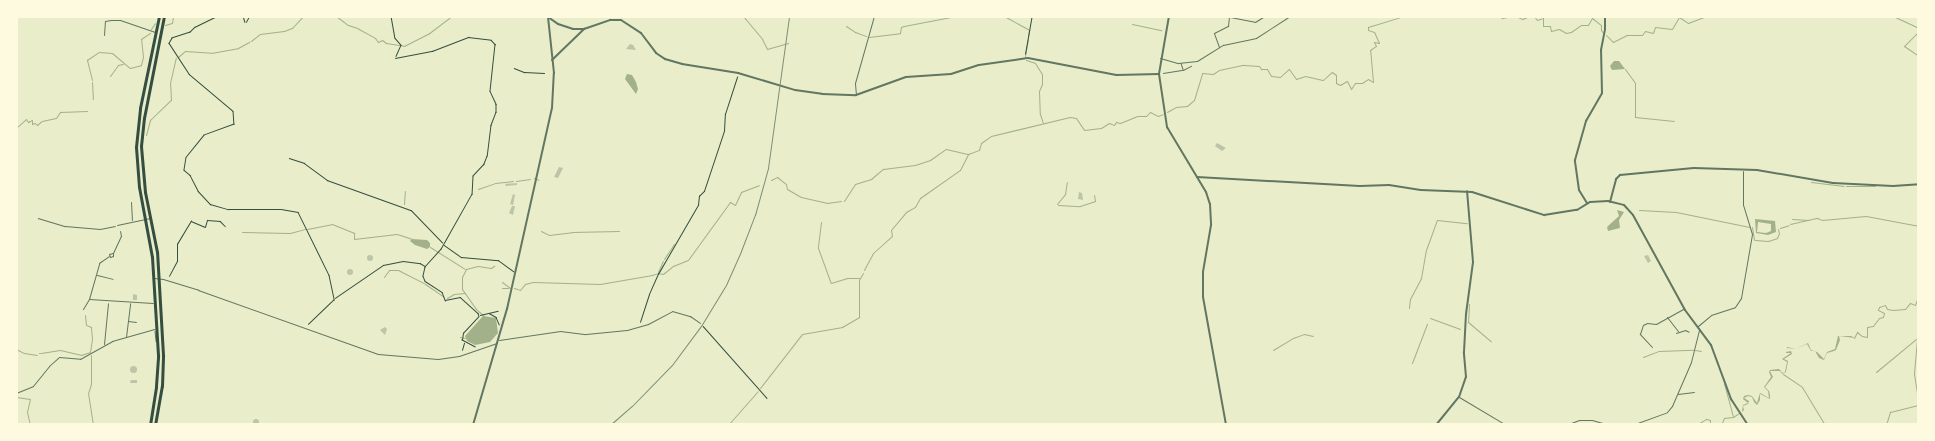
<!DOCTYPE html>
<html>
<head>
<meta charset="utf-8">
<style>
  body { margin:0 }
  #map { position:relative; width:1935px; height:441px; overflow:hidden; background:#e9edc9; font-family:Figtree,sans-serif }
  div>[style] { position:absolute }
  .water>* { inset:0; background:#a3b18a }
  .stream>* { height:1px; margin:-0.5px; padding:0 0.5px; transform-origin:0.5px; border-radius:0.5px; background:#a3b18a }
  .building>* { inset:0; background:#bcc5a7 }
  .round { border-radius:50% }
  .path>* { height:0.5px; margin:-0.25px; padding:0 0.25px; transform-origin:0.25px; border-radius:0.25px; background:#344e41 }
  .service>* { height:0.5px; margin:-0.25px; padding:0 0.25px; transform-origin:0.25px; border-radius:0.25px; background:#617663 }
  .minor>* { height:1px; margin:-0.5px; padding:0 0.5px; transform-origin:0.5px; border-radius:0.5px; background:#617663 }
  .tertiary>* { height:2px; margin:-1px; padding:0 1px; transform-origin:1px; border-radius:1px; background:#617663 }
  .trunk>* { height:3px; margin:-1.5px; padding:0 1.5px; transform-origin:1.5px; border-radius:1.5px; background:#344e41 }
  .rail>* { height:1px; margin:-0.5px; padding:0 0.5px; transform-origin:0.5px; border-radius:0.5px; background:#7c8e77 }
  span { translate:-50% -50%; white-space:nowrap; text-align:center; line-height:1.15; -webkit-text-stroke:4px #fefae0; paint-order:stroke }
  .frame { position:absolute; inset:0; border:18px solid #fefae0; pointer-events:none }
</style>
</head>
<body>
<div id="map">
  <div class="water">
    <i style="clip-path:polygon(1614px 61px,1619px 61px,1625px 69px,1612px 70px,1610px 66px)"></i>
    <i style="clip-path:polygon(627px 74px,632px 75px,636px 82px,638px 89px,636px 94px,625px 79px)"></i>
    <i style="clip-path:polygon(1617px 210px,1624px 212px,1619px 220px,1620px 228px,1608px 231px,1607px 227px,1619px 216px)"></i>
    <i style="clip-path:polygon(evenodd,1755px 219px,1775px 221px,1776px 232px,1768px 235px,1756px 233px,1755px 219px,1758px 222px,1771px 224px,1771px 231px,1766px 233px,1757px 232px,1758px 222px)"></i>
    <i style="clip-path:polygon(412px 239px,427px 240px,430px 243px,430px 247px,427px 249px,415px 245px,410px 241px)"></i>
    <i style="clip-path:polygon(483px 316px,496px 318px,498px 333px,490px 342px,475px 345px,467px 341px,465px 336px)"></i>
    <i style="clip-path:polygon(1838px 336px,1851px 336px,1855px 338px,1839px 336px,1840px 340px,1836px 350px,1834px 351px,1827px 353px,1824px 360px,1819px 358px,1815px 351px,1811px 351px,1807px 344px,1796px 349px,1787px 348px,1786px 352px,1791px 351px,1792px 354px,1784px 359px,1788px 361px,1786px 372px,1782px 374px,1780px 371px,1770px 371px,1773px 377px,1765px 387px,1769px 391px,1770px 395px,1770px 399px,1760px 394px,1760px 400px,1757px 405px,1754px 402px,1752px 397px,1748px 396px,1744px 398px,1749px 401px,1748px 404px,1743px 406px,1744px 410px,1742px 412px,1743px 405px,1748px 403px,1743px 399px,1744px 396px,1748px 395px,1752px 396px,1757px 403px,1760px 393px,1769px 398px,1768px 391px,1764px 387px,1771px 377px,1769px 372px,1770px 370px,1779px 369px,1781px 371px,1782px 373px,1785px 372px,1787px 362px,1782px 359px,1791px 353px,1786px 353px,1787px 347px,1796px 349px,1808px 343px,1811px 350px,1817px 352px,1824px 359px,1827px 352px,1835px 349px)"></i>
  </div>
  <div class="stream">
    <i style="left:336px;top:16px;width:15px;rotate:37deg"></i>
    <i style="left:348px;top:25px;width:9px;rotate:18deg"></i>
    <i style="left:357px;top:28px;width:21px;rotate:29deg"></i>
    <i style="left:375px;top:38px;width:5px;rotate:53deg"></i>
    <i style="left:378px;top:42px;width:4px;rotate:-27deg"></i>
    <i style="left:382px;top:40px;width:5px;rotate:37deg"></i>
    <i style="left:386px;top:43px;width:18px;rotate:9deg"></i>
    <i style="left:404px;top:46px;width:27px;rotate:-27deg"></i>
    <i style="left:428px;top:34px;width:30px;rotate:-37deg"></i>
    <i style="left:743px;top:16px;width:30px;rotate:50deg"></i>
    <i style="left:762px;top:39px;width:11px;rotate:63deg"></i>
    <i style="left:767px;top:49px;width:22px;rotate:-16deg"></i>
    <i style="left:1004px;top:16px;width:29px;rotate:29deg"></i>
    <i style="left:1029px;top:30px;width:7px;rotate:98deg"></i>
    <i style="left:1500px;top:16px;width:3px;rotate:45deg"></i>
    <i style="left:1502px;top:18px;width:11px;rotate:-10deg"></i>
    <i style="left:1516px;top:16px;width:7px;rotate:27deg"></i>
    <i style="left:1522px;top:19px;width:9px;rotate:-21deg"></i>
    <i style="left:1534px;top:16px;width:5px;rotate:53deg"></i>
    <i style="left:1537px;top:20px;width:6px;rotate:-18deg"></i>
    <i style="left:1543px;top:18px;width:8px;rotate:90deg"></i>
    <i style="left:1543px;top:26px;width:7px"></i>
    <i style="left:1550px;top:26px;width:5px;rotate:79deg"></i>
    <i style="left:1551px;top:31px;width:8px;rotate:-14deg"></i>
    <i style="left:1559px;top:29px;width:8px;rotate:30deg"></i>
    <i style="left:1566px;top:33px;width:5px;rotate:-11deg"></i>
    <i style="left:1571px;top:32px;width:12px;rotate:-35deg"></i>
    <i style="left:1581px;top:25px;width:7px"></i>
    <i style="left:1588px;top:25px;width:8px;rotate:-60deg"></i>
    <i style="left:1592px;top:18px;width:11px;rotate:38deg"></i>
    <i style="left:1601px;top:25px;width:5px;rotate:90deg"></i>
    <i style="left:1601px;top:30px;width:4px;rotate:56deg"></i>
    <i style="left:1893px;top:16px;width:29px;rotate:25deg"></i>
    <i style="left:1132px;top:24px;width:30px;rotate:12deg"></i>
    <i style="left:165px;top:25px;width:7px;rotate:-16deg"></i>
    <i style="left:172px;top:23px;width:6px;rotate:-81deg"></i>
    <i style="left:173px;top:17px;width:4px;rotate:-14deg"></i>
    <i style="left:846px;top:26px;width:11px;rotate:34deg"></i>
    <i style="left:855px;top:32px;width:12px;rotate:20deg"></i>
    <i style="left:151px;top:29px;width:7px;rotate:-56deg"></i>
    <i style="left:1919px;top:31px;width:21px;rotate:135deg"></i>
    <i style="left:1904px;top:46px;width:18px;rotate:34deg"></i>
    <i style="left:1606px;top:35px;width:10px;rotate:45deg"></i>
    <i style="left:1613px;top:42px;width:16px;rotate:-27deg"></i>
    <i style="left:1627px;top:35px;width:15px"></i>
    <i style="left:1642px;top:35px;width:5px;rotate:-53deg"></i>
    <i style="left:1645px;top:31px;width:8px;rotate:14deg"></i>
    <i style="left:1653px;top:33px;width:6px;rotate:-72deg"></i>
    <i style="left:1655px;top:27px;width:17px;rotate:7deg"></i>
    <i style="left:1672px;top:29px;width:14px;rotate:-60deg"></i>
    <i style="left:1679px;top:17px;width:11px;rotate:34deg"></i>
    <i style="left:1688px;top:23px;width:19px;rotate:-21deg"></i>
    <i style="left:869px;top:37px;width:31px;rotate:-7deg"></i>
    <i style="left:900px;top:33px;width:6px;rotate:-81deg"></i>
    <i style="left:901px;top:27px;width:3px;rotate:-18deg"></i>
    <i style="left:904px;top:26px;width:53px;rotate:-10.9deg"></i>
    <i style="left:251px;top:41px;width:11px;rotate:-38deg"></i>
    <i style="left:260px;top:34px;width:24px;rotate:-7deg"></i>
    <i style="left:284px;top:31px;width:9px;rotate:-21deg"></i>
    <i style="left:292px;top:28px;width:16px;rotate:-47deg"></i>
    <i style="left:1025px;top:56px;width:17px;rotate:-80deg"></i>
    <i style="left:178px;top:57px;width:9px;rotate:-41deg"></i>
    <i style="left:185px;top:51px;width:26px;rotate:4deg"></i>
    <i style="left:211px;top:53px;width:27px;rotate:-10deg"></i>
    <i style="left:238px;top:48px;width:13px;rotate:-29deg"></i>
    <i style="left:1026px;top:60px;width:9px;rotate:18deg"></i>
    <i style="left:1035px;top:63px;width:13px;rotate:58deg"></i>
    <i style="left:1042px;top:74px;width:10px;rotate:90deg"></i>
    <i style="left:1042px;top:84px;width:8px;rotate:113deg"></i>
    <i style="left:1039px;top:91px;width:23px;rotate:88deg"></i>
    <i style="left:1040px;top:114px;width:9px;rotate:72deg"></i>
    <i style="left:1625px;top:69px;width:17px;rotate:54deg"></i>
    <i style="left:1635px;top:83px;width:34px;rotate:90deg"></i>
    <i style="left:1635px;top:117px;width:39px;rotate:6deg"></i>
    <i style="left:110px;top:76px;width:14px;rotate:-54deg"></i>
    <i style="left:118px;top:65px;width:5px;rotate:-11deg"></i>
    <i style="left:92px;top:80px;width:21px;rotate:-104deg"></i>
    <i style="left:87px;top:60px;width:14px;rotate:-34deg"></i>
    <i style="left:99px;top:52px;width:13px;rotate:4deg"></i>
    <i style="left:112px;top:53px;width:23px;rotate:40deg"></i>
    <i style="left:130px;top:68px;width:11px;rotate:-15deg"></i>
    <i style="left:141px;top:65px;width:8px;rotate:-76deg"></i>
    <i style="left:143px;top:57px;width:18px;rotate:-96deg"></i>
    <i style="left:141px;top:39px;width:11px;rotate:-34deg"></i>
    <i style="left:92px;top:82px;width:17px;rotate:87deg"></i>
    <i style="left:1167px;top:112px;width:10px;rotate:-29deg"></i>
    <i style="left:1176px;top:107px;width:11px;rotate:-5deg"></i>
    <i style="left:1187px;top:106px;width:9px;rotate:-41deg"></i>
    <i style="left:1194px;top:100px;width:28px;rotate:-73deg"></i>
    <i style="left:1202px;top:73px;width:11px;rotate:5deg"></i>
    <i style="left:1213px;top:74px;width:7px;rotate:-34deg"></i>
    <i style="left:1219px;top:70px;width:25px;rotate:-12deg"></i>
    <i style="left:1243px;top:65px;width:16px;rotate:4deg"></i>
    <i style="left:1259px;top:66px;width:4px;rotate:56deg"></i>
    <i style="left:1261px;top:69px;width:6px"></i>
    <i style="left:1267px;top:69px;width:8px;rotate:60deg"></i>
    <i style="left:1271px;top:76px;width:9px;rotate:6deg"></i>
    <i style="left:1280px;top:77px;width:12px;rotate:-42deg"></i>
    <i style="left:1289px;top:69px;width:12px;rotate:55deg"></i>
    <i style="left:1296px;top:79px;width:9px;rotate:-18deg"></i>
    <i style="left:1305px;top:76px;width:18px;rotate:13deg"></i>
    <i style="left:1323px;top:80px;width:12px;rotate:-42deg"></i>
    <i style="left:1332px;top:72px;width:5px;rotate:37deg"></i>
    <i style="left:1336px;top:75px;width:8px;rotate:90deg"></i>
    <i style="left:1336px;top:83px;width:4px;rotate:27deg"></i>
    <i style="left:1340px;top:85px;width:8px;rotate:-30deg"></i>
    <i style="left:1347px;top:81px;width:9px;rotate:63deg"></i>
    <i style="left:1351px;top:89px;width:7px;rotate:-56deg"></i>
    <i style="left:1355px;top:83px;width:7px"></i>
    <i style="left:1362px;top:83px;width:7px;rotate:-34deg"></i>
    <i style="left:1368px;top:79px;width:6px;rotate:31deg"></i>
    <i style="left:1373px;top:82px;width:32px;rotate:-95deg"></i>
    <i style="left:1370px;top:50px;width:7px;rotate:-34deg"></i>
    <i style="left:1376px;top:46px;width:4px;rotate:-117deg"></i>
    <i style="left:1374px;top:42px;width:5px;rotate:11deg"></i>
    <i style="left:1379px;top:43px;width:12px;rotate:-114deg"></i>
    <i style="left:1374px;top:32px;width:6px;rotate:-162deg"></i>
    <i style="left:1368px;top:30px;width:3px;rotate:-90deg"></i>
    <i style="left:1368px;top:27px;width:38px;rotate:-17deg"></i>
    <i style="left:16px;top:128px;width:13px;rotate:-42deg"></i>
    <i style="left:26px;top:119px;width:4px;rotate:56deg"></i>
    <i style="left:28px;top:122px;width:4px;rotate:-27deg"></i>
    <i style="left:32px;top:120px;width:4px;rotate:90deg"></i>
    <i style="left:32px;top:124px;width:3px;rotate:-18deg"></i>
    <i style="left:35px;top:123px;width:3px;rotate:45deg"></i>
    <i style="left:37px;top:125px;width:6px;rotate:-39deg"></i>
    <i style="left:42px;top:121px;width:14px;rotate:-12deg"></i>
    <i style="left:56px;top:118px;width:7px;rotate:-56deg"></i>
    <i style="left:60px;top:112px;width:27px;rotate:-2deg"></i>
    <i style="left:146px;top:135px;width:16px;rotate:-75deg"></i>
    <i style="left:150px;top:120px;width:29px;rotate:-44deg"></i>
    <i style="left:171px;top:100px;width:17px;rotate:-93deg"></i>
    <i style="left:170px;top:83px;width:26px;rotate:-77deg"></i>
    <i style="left:534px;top:178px;width:5px;rotate:22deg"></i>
    <i style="left:771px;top:180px;width:7px;rotate:-27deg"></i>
    <i style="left:777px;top:177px;width:11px;rotate:38deg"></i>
    <i style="left:786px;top:184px;width:5px;rotate:79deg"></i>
    <i style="left:787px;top:189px;width:16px;rotate:30deg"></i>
    <i style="left:801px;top:197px;width:27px;rotate:13deg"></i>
    <i style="left:827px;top:203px;width:14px;rotate:-8deg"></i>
    <i style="left:516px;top:181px;width:14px;rotate:-8deg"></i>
    <i style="left:1811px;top:182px;width:33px;rotate:7deg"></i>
    <i style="left:1846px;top:186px;width:29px"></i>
    <i style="left:478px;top:189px;width:18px;rotate:-19deg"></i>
    <i style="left:495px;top:183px;width:18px;rotate:-6deg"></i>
    <i style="left:844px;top:201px;width:20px;rotate:-57deg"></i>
    <i style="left:855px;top:184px;width:17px;rotate:-17deg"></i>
    <i style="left:871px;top:179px;width:16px;rotate:-40deg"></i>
    <i style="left:883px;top:169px;width:32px;rotate:-7deg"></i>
    <i style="left:915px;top:165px;width:16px;rotate:-18deg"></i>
    <i style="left:930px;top:160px;width:19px;rotate:-35deg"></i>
    <i style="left:946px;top:149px;width:23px;rotate:13deg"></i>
    <i style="left:968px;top:154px;width:12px;rotate:-20deg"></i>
    <i style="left:979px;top:150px;width:7px;rotate:-74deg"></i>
    <i style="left:981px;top:143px;width:12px;rotate:-35deg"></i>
    <i style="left:991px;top:136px;width:81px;rotate:-13.5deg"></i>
    <i style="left:1070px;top:117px;width:6px;rotate:9deg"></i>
    <i style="left:1076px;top:118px;width:14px;rotate:56deg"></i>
    <i style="left:1084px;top:130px;width:17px;rotate:-7deg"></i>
    <i style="left:1101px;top:128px;width:9px;rotate:-32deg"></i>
    <i style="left:1109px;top:123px;width:5px;rotate:22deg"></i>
    <i style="left:1114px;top:125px;width:4px;rotate:-56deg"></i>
    <i style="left:1116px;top:122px;width:4px;rotate:14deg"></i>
    <i style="left:1120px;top:123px;width:18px;rotate:-22deg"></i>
    <i style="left:1137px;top:116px;width:9px"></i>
    <i style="left:1146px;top:116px;width:6px;rotate:-45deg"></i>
    <i style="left:1150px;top:112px;width:9px;rotate:27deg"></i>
    <i style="left:1158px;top:116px;width:5px;rotate:-22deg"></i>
    <i style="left:404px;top:204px;width:13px;rotate:-86deg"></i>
    <i style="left:1057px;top:204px;width:13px;rotate:-51deg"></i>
    <i style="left:1065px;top:194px;width:12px;rotate:-81deg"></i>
    <i style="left:1058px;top:205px;width:22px;rotate:3deg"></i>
    <i style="left:1080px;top:206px;width:16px;rotate:-18deg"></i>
    <i style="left:1095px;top:201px;width:6px;rotate:-99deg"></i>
    <i style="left:1639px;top:210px;width:37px;rotate:3deg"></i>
    <i style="left:1676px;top:212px;width:75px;rotate:11.6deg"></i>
    <i style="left:1792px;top:219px;width:17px;rotate:3deg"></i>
    <i style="left:821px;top:222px;width:26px;rotate:97deg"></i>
    <i style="left:818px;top:248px;width:37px;rotate:70deg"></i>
    <i style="left:831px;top:283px;width:17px;rotate:-17deg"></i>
    <i style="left:847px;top:278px;width:12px"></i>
    <i style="left:1790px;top:224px;width:28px;rotate:-13deg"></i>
    <i style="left:1817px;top:218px;width:5px;rotate:22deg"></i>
    <i style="left:1822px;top:220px;width:44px;rotate:-5.2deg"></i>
    <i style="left:1866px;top:216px;width:54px;rotate:10.7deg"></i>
    <i style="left:1752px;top:227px;width:13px;rotate:81deg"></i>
    <i style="left:1780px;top:228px;width:9px;rotate:-18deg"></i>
    <i style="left:307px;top:229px;width:25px;rotate:-11deg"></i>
    <i style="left:332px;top:224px;width:24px;rotate:22deg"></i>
    <i style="left:354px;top:233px;width:6px;rotate:90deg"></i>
    <i style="left:354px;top:239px;width:43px;rotate:-6.6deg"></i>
    <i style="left:397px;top:234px;width:16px;rotate:18deg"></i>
    <i style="left:541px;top:231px;width:9px;rotate:27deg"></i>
    <i style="left:549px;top:235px;width:23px;rotate:-7deg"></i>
    <i style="left:572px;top:232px;width:47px;rotate:-1.2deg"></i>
    <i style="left:242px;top:232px;width:48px;rotate:1.2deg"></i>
    <i style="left:290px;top:233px;width:16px;rotate:-15deg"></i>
    <i style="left:1755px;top:240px;width:13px;rotate:4deg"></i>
    <i style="left:1768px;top:241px;width:9px;rotate:-18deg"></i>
    <i style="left:1777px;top:238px;width:5px;rotate:-68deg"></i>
    <i style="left:1779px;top:233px;width:4px;rotate:-104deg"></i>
    <i style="left:430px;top:247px;width:41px;rotate:32.2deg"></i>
    <i style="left:664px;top:259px;width:18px;rotate:-56deg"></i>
    <i style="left:864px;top:270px;width:19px;rotate:-62deg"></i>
    <i style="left:873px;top:253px;width:25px;rotate:-42deg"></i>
    <i style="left:892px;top:236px;width:6px;rotate:-99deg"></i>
    <i style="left:891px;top:230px;width:23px;rotate:-50deg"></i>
    <i style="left:906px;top:212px;width:10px;rotate:-29deg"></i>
    <i style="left:915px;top:207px;width:10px;rotate:-61deg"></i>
    <i style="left:920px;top:198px;width:49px;rotate:-35deg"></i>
    <i style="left:960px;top:170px;width:18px;rotate:-63deg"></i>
    <i style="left:658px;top:272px;width:12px;rotate:-66deg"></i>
    <i style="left:384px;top:277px;width:9px;rotate:-54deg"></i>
    <i style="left:389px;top:270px;width:9px"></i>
    <i style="left:398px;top:270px;width:30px;rotate:27deg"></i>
    <i style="left:425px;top:284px;width:22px;rotate:34deg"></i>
    <i style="left:502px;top:282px;width:10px;rotate:37deg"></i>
    <i style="left:502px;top:288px;width:6px"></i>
    <i style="left:514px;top:288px;width:6px;rotate:18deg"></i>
    <i style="left:520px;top:290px;width:8px;rotate:-50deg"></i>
    <i style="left:525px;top:284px;width:8px;rotate:-14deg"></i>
    <i style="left:533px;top:282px;width:67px;rotate:1.7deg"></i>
    <i style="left:600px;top:284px;width:53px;rotate:-9.8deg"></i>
    <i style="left:652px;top:275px;width:6px;rotate:-18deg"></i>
    <i style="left:658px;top:273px;width:5px;rotate:11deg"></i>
    <i style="left:663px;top:274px;width:13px;rotate:-39deg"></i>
    <i style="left:673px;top:266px;width:16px;rotate:-22deg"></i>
    <i style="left:688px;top:260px;width:72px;rotate:-54.1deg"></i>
    <i style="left:730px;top:202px;width:6px;rotate:31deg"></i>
    <i style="left:735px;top:205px;width:14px;rotate:-65deg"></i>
    <i style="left:741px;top:192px;width:19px;rotate:-21deg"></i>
    <i style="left:447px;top:298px;width:8px;rotate:-30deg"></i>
    <i style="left:454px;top:294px;width:11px;rotate:-5deg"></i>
    <i style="left:1469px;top:304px;width:18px;rotate:93deg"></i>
    <i style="left:1468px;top:322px;width:30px;rotate:40deg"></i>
    <i style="left:1409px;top:308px;width:9px;rotate:-84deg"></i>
    <i style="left:1410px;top:299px;width:24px;rotate:-62deg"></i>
    <i style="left:1421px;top:278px;width:28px;rotate:-80deg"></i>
    <i style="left:1426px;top:250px;width:32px;rotate:-70deg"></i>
    <i style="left:1437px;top:220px;width:30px;rotate:6deg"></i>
    <i style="left:484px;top:316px;width:11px;rotate:-139deg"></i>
    <i style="left:476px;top:309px;width:24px;rotate:-125deg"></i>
    <i style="left:462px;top:289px;width:12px;rotate:-90deg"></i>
    <i style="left:462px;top:277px;width:9px;rotate:-63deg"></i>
    <i style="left:466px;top:269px;width:12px;rotate:-14deg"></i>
    <i style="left:478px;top:266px;width:13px;rotate:9deg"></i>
    <i style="left:491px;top:268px;width:4px;rotate:-34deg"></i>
    <i style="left:1430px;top:318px;width:32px;rotate:20deg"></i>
    <i style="left:460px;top:337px;width:5px;rotate:11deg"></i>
    <i style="left:1854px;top:338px;width:7px;rotate:-63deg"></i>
    <i style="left:1857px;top:332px;width:6px;rotate:39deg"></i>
    <i style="left:1862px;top:336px;width:5px;rotate:11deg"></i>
    <i style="left:1867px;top:337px;width:10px;rotate:-90deg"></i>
    <i style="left:1867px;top:327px;width:6px;rotate:-9deg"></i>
    <i style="left:1873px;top:326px;width:10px;rotate:-53deg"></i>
    <i style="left:1879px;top:318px;width:4px;rotate:-14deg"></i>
    <i style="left:1883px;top:317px;width:4px;rotate:-76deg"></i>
    <i style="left:1884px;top:313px;width:7px;rotate:-153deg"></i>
    <i style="left:1878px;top:310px;width:3px;rotate:-72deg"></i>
    <i style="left:1879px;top:307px;width:6px;rotate:-18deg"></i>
    <i style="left:1885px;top:305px;width:4px;rotate:63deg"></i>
    <i style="left:1887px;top:309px;width:6px;rotate:9deg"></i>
    <i style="left:1893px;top:310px;width:12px;rotate:-5deg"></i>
    <i style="left:1905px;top:309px;width:8px;rotate:-50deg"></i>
    <i style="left:1910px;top:303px;width:5px;rotate:22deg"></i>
    <i style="left:1915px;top:305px;width:12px;rotate:-70deg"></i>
    <i style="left:1917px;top:339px;width:35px;rotate:95deg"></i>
    <i style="left:1914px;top:374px;width:30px;rotate:81deg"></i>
    <i style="left:16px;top:349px;width:9px;rotate:27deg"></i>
    <i style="left:24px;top:353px;width:13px;rotate:9deg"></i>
    <i style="left:1273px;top:350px;width:23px;rotate:-31deg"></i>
    <i style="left:1293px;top:338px;width:12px;rotate:-20deg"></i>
    <i style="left:1304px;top:334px;width:9px;rotate:13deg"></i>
    <i style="left:1695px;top:350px;width:6px;rotate:9deg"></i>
    <i style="left:39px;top:353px;width:1px"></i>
    <i style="left:41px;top:353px;width:19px;rotate:-9deg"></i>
    <i style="left:60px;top:350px;width:22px;rotate:13deg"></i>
    <i style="left:81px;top:355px;width:9px;rotate:-18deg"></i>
    <i style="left:90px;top:352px;width:13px;rotate:-81deg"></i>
    <i style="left:92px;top:339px;width:12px;rotate:-95deg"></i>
    <i style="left:91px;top:327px;width:5px;rotate:-158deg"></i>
    <i style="left:86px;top:325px;width:10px;rotate:-96deg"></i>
    <i style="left:91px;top:355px;width:29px;rotate:90deg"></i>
    <i style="left:91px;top:384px;width:9px;rotate:108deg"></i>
    <i style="left:88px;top:393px;width:32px;rotate:81deg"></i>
    <i style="left:1643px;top:357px;width:17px;rotate:-21deg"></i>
    <i style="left:1659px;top:351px;width:34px;rotate:-2deg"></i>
    <i style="left:1412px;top:363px;width:42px;rotate:-69deg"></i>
    <i style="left:1876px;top:372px;width:52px;rotate:-39.5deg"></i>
    <i style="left:1783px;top:374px;width:23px;rotate:34deg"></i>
    <i style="left:1802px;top:387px;width:44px;rotate:58.8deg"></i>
    <i style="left:1724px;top:383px;width:34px;rotate:75deg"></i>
    <i style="left:760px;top:388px;width:68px;rotate:-52.1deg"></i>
    <i style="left:802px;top:334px;width:41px;rotate:-9.9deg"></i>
    <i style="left:842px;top:327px;width:20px;rotate:-30deg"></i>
    <i style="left:859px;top:317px;width:37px;rotate:-90deg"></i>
    <i style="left:859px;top:280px;width:8px;rotate:-60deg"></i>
    <i style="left:16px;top:397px;width:14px;rotate:8deg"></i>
    <i style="left:30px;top:399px;width:13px;rotate:103deg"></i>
    <i style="left:27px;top:412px;width:13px;rotate:77deg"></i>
    <i style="left:728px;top:425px;width:45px;rotate:-48.6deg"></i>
    <i style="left:1696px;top:425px;width:12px;rotate:-31deg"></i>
    <i style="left:1706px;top:419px;width:4px;rotate:14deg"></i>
    <i style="left:1710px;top:420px;width:5px;rotate:90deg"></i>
    <i style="left:1721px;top:425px;width:8px;rotate:-67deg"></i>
    <i style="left:1724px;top:418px;width:9px;rotate:-6deg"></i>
    <i style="left:1733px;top:417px;width:7px;rotate:-34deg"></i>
    <i style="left:1886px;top:425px;width:14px;rotate:-73deg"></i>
    <i style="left:1890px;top:412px;width:30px;rotate:-14deg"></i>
  </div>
  <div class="building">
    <i style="clip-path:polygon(630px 44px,633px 45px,636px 50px,626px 49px)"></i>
    <i style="clip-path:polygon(1217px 143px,1226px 148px,1222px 151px,1215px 146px)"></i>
    <i style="clip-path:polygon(559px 167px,563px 168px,558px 178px,554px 177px)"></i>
    <i style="clip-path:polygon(517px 183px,517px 185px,506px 186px,505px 184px)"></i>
    <i style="clip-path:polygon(1079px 192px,1082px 193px,1083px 200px,1078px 199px)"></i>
    <i style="clip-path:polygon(513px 194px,515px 195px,513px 205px,510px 204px)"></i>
    <i style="clip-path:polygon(512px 206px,515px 206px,513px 215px,509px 213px)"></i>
    <i style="clip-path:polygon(1648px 255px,1651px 261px,1648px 263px,1644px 256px)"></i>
    <i class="round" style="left:367px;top:255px;width:6px;height:6px"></i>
    <i class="round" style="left:347px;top:269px;width:6px;height:6px"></i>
    <i style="clip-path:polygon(133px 294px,137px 295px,137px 300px,133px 300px)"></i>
    <i style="clip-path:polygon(385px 327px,387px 329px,385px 335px,380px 330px)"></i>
    <i class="round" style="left:129.5px;top:365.5px;width:7px;height:7px"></i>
    <i style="clip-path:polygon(131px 380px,137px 380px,137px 383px,130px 383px)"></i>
    <i class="round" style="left:253px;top:419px;width:6px;height:6px"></i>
  </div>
  <div class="path">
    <i style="left:218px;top:16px;width:25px;rotate:154deg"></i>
    <i style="left:195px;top:27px;width:7px;rotate:135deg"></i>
    <i style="left:190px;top:32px;width:19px;rotate:162deg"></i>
    <i style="left:172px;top:38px;width:6px;rotate:121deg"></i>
    <i style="left:169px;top:43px;width:37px;rotate:57deg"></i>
    <i style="left:189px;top:74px;width:57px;rotate:40.1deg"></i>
    <i style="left:233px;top:111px;width:13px;rotate:86deg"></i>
    <i style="left:234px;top:124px;width:32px;rotate:160deg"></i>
    <i style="left:204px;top:135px;width:28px;rotate:129deg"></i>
    <i style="left:186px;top:157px;width:13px;rotate:99deg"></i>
    <i style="left:184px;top:170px;width:8px;rotate:40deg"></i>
    <i style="left:190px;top:175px;width:18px;rotate:63deg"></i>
    <i style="left:198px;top:191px;width:18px;rotate:47deg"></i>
    <i style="left:210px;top:204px;width:19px;rotate:16deg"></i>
    <i style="left:228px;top:209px;width:53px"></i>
    <i style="left:281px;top:209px;width:17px;rotate:10deg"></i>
    <i style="left:298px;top:212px;width:70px;rotate:63.8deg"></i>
    <i style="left:329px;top:275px;width:25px;rotate:78deg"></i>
    <i style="left:243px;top:16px;width:6px;rotate:72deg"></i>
    <i style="left:391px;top:16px;width:22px;rotate:80deg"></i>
    <i style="left:395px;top:38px;width:9px;rotate:49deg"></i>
    <i style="left:401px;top:45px;width:12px;rotate:114deg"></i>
    <i style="left:246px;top:22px;width:7px;rotate:-63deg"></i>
    <i style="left:1025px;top:54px;width:39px;rotate:-80deg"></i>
    <i style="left:395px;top:58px;width:38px;rotate:-11deg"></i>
    <i style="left:432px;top:51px;width:39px;rotate:-21deg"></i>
    <i style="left:468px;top:37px;width:23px;rotate:7deg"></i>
    <i style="left:491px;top:40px;width:6px;rotate:45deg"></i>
    <i style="left:495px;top:44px;width:47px;rotate:96.1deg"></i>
    <i style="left:490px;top:91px;width:14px;rotate:65deg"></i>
    <i style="left:496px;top:104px;width:8px;rotate:90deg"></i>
    <i style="left:496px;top:112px;width:14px;rotate:111deg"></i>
    <i style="left:491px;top:125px;width:31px;rotate:97deg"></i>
    <i style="left:487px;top:156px;width:9px;rotate:111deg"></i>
    <i style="left:484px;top:164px;width:16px;rotate:133deg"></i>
    <i style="left:473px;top:176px;width:18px;rotate:93deg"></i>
    <i style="left:472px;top:194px;width:63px;rotate:119.4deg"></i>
    <i style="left:441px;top:249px;width:24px;rotate:132deg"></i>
    <i style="left:425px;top:267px;width:9px;rotate:103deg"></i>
    <i style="left:423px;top:276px;width:5px;rotate:68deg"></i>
    <i style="left:425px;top:281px;width:20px;rotate:33deg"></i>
    <i style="left:442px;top:292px;width:9px;rotate:69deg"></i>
    <i style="left:445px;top:300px;width:15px;rotate:-11deg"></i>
    <i style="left:460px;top:297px;width:24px;rotate:42deg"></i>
    <i style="left:478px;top:313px;width:3px;rotate:72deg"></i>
    <i style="left:514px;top:68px;width:11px;rotate:22deg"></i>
    <i style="left:524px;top:72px;width:20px;rotate:3deg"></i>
    <i style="left:289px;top:158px;width:16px;rotate:18deg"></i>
    <i style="left:304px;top:163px;width:29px;rotate:36deg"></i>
    <i style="left:327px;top:180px;width:89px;rotate:19.7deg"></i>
    <i style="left:411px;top:210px;width:45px;rotate:45.9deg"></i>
    <i style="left:444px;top:245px;width:21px;rotate:35deg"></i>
    <i style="left:461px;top:257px;width:37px;rotate:5deg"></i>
    <i style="left:498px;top:260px;width:19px;rotate:36deg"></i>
    <i style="left:169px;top:276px;width:17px;rotate:-62deg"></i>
    <i style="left:177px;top:261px;width:17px;rotate:-90deg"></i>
    <i style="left:177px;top:244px;width:27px;rotate:-59deg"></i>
    <i style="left:191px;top:221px;width:15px;rotate:23deg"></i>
    <i style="left:205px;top:227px;width:7px;rotate:-74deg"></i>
    <i style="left:207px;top:220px;width:13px;rotate:4deg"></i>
    <i style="left:220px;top:221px;width:7px;rotate:45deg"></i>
    <i style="left:335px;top:298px;width:58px;rotate:-34.5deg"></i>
    <i style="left:383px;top:265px;width:20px;rotate:-11deg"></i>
    <i style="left:403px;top:261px;width:17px;rotate:7deg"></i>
    <i style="left:420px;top:263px;width:6px;rotate:31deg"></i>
    <i style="left:489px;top:313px;width:8px;rotate:30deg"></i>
    <i style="left:496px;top:317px;width:8px;rotate:67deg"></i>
    <i style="left:480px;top:315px;width:18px;rotate:-13deg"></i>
    <i style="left:640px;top:322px;width:29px;rotate:-72deg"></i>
    <i style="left:649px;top:294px;width:22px;rotate:-66deg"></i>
    <i style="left:658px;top:274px;width:80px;rotate:-59.9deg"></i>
    <i style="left:698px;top:205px;width:9px;rotate:-84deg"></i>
    <i style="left:699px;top:196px;width:7px;rotate:-45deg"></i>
    <i style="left:704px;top:191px;width:63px;rotate:-71.6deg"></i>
    <i style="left:724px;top:131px;width:17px;rotate:-87deg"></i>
    <i style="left:725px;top:114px;width:39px;rotate:-72deg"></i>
    <i style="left:308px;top:324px;width:35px;rotate:-44deg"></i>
    <i style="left:703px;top:326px;width:96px;rotate:48.4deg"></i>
    <i style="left:475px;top:347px;width:15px;rotate:-152deg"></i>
    <i style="left:462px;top:340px;width:7px;rotate:-82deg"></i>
    <i style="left:463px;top:333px;width:22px;rotate:-47deg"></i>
    <i style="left:462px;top:350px;width:7px;rotate:-74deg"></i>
  </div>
  <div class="service">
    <i style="left:1181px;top:63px;width:6px;rotate:72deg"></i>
    <i style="left:1163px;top:73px;width:20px;rotate:-9deg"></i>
    <i style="left:1183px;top:70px;width:9px;rotate:-27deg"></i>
    <i style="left:38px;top:218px;width:28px;rotate:17deg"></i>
    <i style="left:65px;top:226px;width:35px;rotate:5deg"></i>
    <i style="left:100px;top:229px;width:15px;rotate:-11deg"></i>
    <i style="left:155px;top:331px;width:10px;rotate:84deg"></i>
  </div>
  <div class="minor">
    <i style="left:1230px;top:17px;width:25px;rotate:11deg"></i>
    <i style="left:1255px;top:22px;width:9px;rotate:-32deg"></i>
    <i style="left:104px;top:35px;width:14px;rotate:-86deg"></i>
    <i style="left:105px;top:21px;width:6px;rotate:-9deg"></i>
    <i style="left:111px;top:20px;width:9px"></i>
    <i style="left:120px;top:20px;width:37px;rotate:19deg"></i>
    <i style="left:1219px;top:47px;width:15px;rotate:-110deg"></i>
    <i style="left:1214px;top:33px;width:16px;rotate:-27deg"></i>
    <i style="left:1228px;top:26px;width:10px;rotate:-84deg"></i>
    <i style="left:1160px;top:58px;width:19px;rotate:16deg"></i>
    <i style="left:1178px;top:63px;width:19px;rotate:-6deg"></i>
    <i style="left:1197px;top:61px;width:31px;rotate:-32deg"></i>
    <i style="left:1223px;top:45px;width:34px;rotate:-12deg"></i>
    <i style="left:1256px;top:38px;width:40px;rotate:-32.9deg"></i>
    <i style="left:856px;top:95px;width:12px;rotate:-95deg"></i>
    <i style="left:855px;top:83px;width:70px;rotate:-74.2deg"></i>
    <i style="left:131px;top:202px;width:18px;rotate:87deg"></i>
    <i style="left:117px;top:225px;width:34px;rotate:-12deg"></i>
    <i style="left:113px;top:253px;width:19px;rotate:-65deg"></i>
    <i style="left:121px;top:236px;width:5px;rotate:-101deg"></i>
    <i style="left:113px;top:253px;width:3px;rotate:90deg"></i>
    <i style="left:113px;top:256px;width:3px;rotate:162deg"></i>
    <i style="left:110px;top:257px;width:3px;rotate:-108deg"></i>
    <i style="left:109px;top:254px;width:4px;rotate:-14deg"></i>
    <i style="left:97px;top:275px;width:16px;rotate:14deg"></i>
    <i style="left:154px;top:278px;width:9px;rotate:6deg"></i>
    <i style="left:163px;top:279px;width:37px;rotate:17deg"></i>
    <i style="left:198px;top:290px;width:191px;rotate:19.6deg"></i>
    <i style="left:378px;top:354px;width:60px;rotate:4.8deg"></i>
    <i style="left:438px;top:359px;width:21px;rotate:-8deg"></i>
    <i style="left:459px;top:356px;width:40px;rotate:-18.9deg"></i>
    <i style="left:89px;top:299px;width:64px;rotate:3.6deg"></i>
    <i style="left:83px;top:309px;width:12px;rotate:-59deg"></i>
    <i style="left:89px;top:299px;width:37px;rotate:-74deg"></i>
    <i style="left:99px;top:263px;width:12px;rotate:-35deg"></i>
    <i style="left:1667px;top:317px;width:18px;rotate:52deg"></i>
    <i style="left:128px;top:321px;width:8px;rotate:7deg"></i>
    <i style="left:1698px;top:326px;width:17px;rotate:-40deg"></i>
    <i style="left:1711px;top:315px;width:25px;rotate:-18deg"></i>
    <i style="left:1735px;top:307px;width:11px;rotate:-56deg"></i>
    <i style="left:1741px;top:298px;width:65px;rotate:-80.2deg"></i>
    <i style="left:1752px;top:234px;width:30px;rotate:-107deg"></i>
    <i style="left:1743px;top:205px;width:34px;rotate:-90deg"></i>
    <i style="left:1676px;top:333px;width:9px;rotate:-18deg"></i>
    <i style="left:1685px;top:330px;width:4px;rotate:27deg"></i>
    <i style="left:126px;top:337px;width:34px;rotate:-83deg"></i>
    <i style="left:499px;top:340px;width:62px;rotate:-8.4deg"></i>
    <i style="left:560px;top:331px;width:26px;rotate:7deg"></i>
    <i style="left:586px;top:334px;width:41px;rotate:-5.6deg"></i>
    <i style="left:627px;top:330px;width:22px;rotate:-16deg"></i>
    <i style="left:648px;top:324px;width:27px;rotate:-28deg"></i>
    <i style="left:672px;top:311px;width:19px;rotate:16deg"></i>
    <i style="left:690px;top:316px;width:12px;rotate:35deg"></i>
    <i style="left:104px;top:344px;width:41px;rotate:-84.4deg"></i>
    <i style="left:1652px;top:347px;width:18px;rotate:-133deg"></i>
    <i style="left:1640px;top:334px;width:9px;rotate:-72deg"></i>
    <i style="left:1643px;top:325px;width:4px;rotate:-27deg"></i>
    <i style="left:1647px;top:323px;width:9px;rotate:6deg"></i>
    <i style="left:1656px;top:324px;width:31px;rotate:-29deg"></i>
    <i style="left:16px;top:393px;width:18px;rotate:-22deg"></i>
    <i style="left:33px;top:386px;width:26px;rotate:-51deg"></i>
    <i style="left:49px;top:366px;width:13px;rotate:-42deg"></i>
    <i style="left:59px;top:357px;width:21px;rotate:5deg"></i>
    <i style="left:80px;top:359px;width:37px;rotate:-29deg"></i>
    <i style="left:112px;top:341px;width:44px;rotate:-15.9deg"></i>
    <i style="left:1678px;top:394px;width:16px;rotate:-7deg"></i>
    <i style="left:1459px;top:397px;width:55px;rotate:30.8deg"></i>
    <i style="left:1566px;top:425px;width:14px;rotate:-21deg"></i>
    <i style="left:1579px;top:420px;width:13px"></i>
    <i style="left:1592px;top:420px;width:19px;rotate:16deg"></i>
    <i style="left:1632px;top:425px;width:37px;rotate:-20deg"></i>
    <i style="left:1667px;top:412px;width:8px;rotate:-50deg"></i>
    <i style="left:1672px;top:406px;width:48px;rotate:-66.6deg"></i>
    <i style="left:1691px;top:362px;width:34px;rotate:-76deg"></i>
  </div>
  <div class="tertiary">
    <i style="left:1169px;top:16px;width:59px;rotate:99.8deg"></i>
    <i style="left:1159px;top:74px;width:54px;rotate:81.4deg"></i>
    <i style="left:1167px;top:127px;width:76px;rotate:59deg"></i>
    <i style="left:1206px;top:192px;width:13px;rotate:72deg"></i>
    <i style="left:1210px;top:204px;width:21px;rotate:87deg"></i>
    <i style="left:1211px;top:225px;width:48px;rotate:99.7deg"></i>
    <i style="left:1203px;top:272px;width:25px;rotate:90deg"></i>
    <i style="left:1203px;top:297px;width:130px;rotate:79.8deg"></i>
    <i style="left:548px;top:17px;width:12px;rotate:35deg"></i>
    <i style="left:558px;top:24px;width:16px;rotate:18deg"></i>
    <i style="left:573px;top:29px;width:11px"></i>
    <i style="left:584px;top:29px;width:28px;rotate:-19deg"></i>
    <i style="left:610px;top:20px;width:11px"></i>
    <i style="left:621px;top:20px;width:24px;rotate:33deg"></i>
    <i style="left:641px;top:33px;width:25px;rotate:53deg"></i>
    <i style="left:656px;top:53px;width:11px;rotate:34deg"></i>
    <i style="left:665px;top:59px;width:18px;rotate:16deg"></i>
    <i style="left:682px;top:64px;width:57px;rotate:9.1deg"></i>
    <i style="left:738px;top:73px;width:59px;rotate:16.6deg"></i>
    <i style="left:795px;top:90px;width:27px;rotate:8deg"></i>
    <i style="left:822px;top:94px;width:34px;rotate:2deg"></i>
    <i style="left:856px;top:95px;width:53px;rotate:-19.8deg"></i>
    <i style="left:906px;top:77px;width:45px;rotate:-3.8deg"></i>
    <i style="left:951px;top:74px;width:29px;rotate:-18deg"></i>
    <i style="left:979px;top:65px;width:49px;rotate:-8.1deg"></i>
    <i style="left:1028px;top:58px;width:90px;rotate:10.9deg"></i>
    <i style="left:1116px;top:75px;width:43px;rotate:-1.3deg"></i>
    <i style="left:552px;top:60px;width:45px;rotate:-44.1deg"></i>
    <i style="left:1197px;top:177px;width:163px;rotate:3.2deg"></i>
    <i style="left:1360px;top:186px;width:29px;rotate:-2deg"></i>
    <i style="left:1389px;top:185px;width:32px;rotate:9deg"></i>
    <i style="left:1421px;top:190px;width:51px;rotate:2.2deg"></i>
    <i style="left:1472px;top:192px;width:76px;rotate:17.7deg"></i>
    <i style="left:1544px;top:215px;width:33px;rotate:-9deg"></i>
    <i style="left:1577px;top:210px;width:15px;rotate:-32deg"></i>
    <i style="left:1590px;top:202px;width:18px;rotate:-3deg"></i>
    <i style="left:1608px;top:201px;width:16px;rotate:14deg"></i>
    <i style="left:1624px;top:205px;width:13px;rotate:48deg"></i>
    <i style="left:1633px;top:215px;width:108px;rotate:61.3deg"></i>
    <i style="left:1685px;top:310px;width:44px;rotate:53.4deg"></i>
    <i style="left:1711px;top:345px;width:58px;rotate:69.7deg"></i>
    <i style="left:1731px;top:399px;width:31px;rotate:57deg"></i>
    <i style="left:1610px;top:202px;width:24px;rotate:-75deg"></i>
    <i style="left:1616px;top:179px;width:6px;rotate:-45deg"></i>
    <i style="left:1620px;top:175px;width:74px;rotate:-5.4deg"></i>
    <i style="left:1694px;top:168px;width:63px;rotate:1.8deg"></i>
    <i style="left:1757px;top:170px;width:77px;rotate:9.7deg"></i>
    <i style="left:1833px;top:183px;width:60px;rotate:2.9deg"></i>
    <i style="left:1893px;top:186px;width:26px;rotate:-4deg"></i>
    <i style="left:1587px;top:203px;width:15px;rotate:-122deg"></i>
    <i style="left:1579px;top:190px;width:30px;rotate:-98deg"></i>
    <i style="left:1575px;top:160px;width:41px;rotate:-74.2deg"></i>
    <i style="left:1586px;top:121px;width:32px;rotate:-60deg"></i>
    <i style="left:1602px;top:93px;width:43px;rotate:-91.3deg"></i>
    <i style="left:1601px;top:50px;width:21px;rotate:-79deg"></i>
    <i style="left:1605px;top:29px;width:13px;rotate:-90deg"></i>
    <i style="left:473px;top:425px;width:121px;rotate:-73.7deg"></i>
    <i style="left:507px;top:309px;width:206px;rotate:-77.4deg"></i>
    <i style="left:552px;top:108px;width:35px;rotate:-87deg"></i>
    <i style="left:554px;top:73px;width:56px;rotate:-96.1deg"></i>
    <i style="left:1436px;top:425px;width:36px;rotate:-51deg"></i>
    <i style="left:1459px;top:397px;width:21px;rotate:-71deg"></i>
    <i style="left:1466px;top:377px;width:25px;rotate:-95deg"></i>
    <i style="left:1464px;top:352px;width:38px;rotate:-87deg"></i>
    <i style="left:1466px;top:314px;width:52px;rotate:-82.3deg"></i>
    <i style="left:1473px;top:262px;width:71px;rotate:-94.8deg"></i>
  </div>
  <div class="trunk">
    <i style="left:150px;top:425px;width:39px;rotate:-81deg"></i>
    <i style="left:156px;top:386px;width:31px;rotate:-86deg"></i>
    <i style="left:158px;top:355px;width:98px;rotate:-93.5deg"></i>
    <i style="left:152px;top:257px;width:71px;rotate:-100.5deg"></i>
    <i style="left:139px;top:187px;width:40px;rotate:-94.3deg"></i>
    <i style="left:136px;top:147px;width:39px;rotate:-84deg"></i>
    <i style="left:140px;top:108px;width:94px;rotate:-78.3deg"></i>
    <i style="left:155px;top:425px;width:40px;rotate:-80deg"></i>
    <i style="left:162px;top:386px;width:31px;rotate:-88deg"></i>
    <i style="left:163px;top:355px;width:103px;rotate:-93.3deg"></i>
    <i style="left:157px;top:252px;width:61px;rotate:-101.3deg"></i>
    <i style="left:145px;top:192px;width:46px;rotate:-95deg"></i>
    <i style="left:141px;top:146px;width:28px;rotate:-84deg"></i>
    <i style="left:144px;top:118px;width:104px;rotate:-78.9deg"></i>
  </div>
  <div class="rail">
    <i style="left:610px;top:425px;width:29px;rotate:-41deg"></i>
    <i style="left:632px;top:406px;width:57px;rotate:-45.7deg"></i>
    <i style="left:672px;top:365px;width:49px;rotate:-53.4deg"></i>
    <i style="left:701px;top:326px;width:48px;rotate:-58.6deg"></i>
    <i style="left:726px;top:285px;width:37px;rotate:-66deg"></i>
    <i style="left:741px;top:251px;width:39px;rotate:-69deg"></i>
    <i style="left:755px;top:215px;width:49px;rotate:-74.5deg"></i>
    <i style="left:768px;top:168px;width:153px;rotate:-82.1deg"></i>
  </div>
  <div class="frame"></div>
</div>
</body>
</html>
